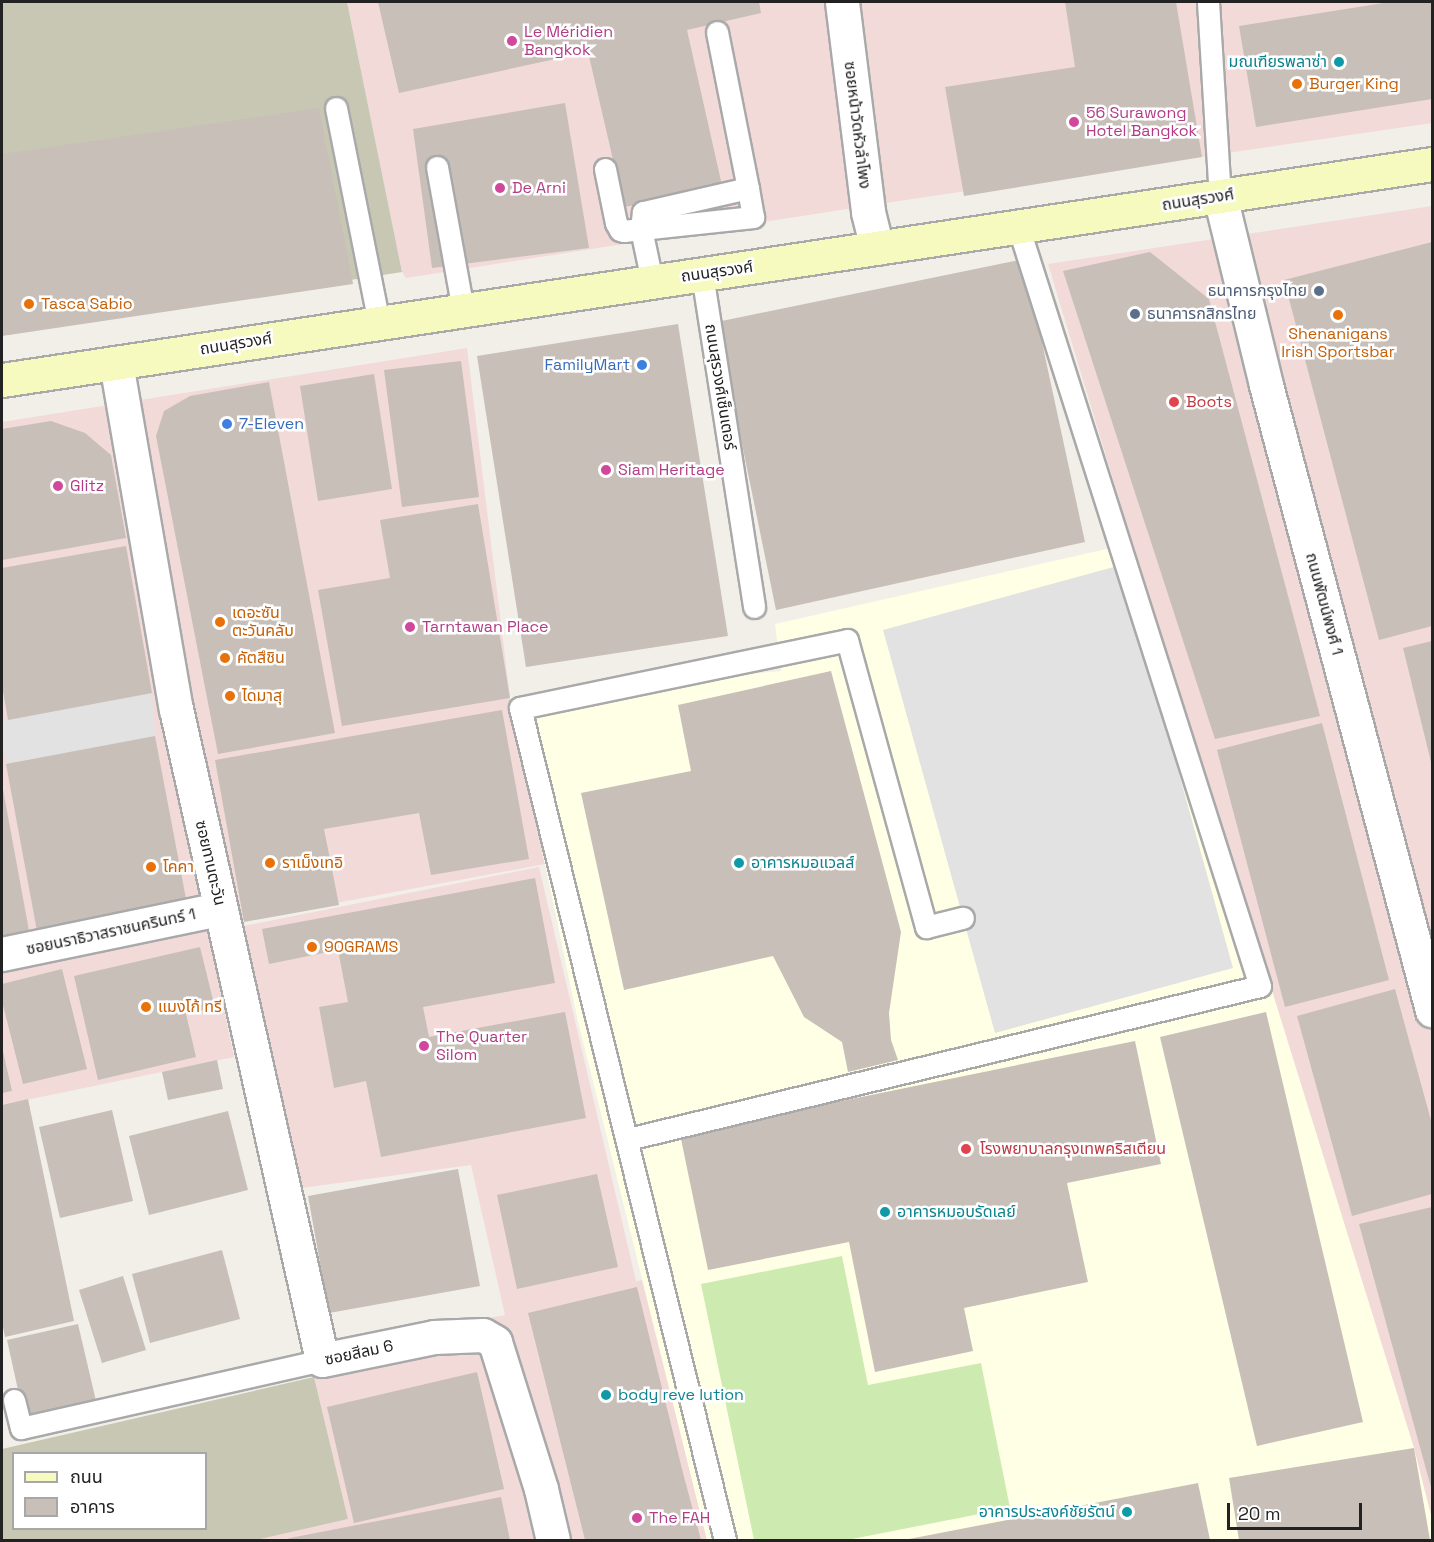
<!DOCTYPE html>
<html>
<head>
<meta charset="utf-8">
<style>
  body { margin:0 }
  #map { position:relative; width:1434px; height:1542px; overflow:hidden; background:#f2efe9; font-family:"Space Grotesk","Noto Sans Thai",sans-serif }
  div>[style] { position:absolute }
  .commercial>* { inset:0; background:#f2dad9 }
  .education>* { inset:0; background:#ffffe5 }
  .construction>* { inset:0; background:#c7c7b4 }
  .grass>* { inset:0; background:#cdebb0 }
  .parking>* { inset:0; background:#e2e2e2 }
  .building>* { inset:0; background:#c7bfb8 }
  .roads { filter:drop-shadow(2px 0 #a9a9a9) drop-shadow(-2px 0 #a9a9a9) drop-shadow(0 2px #a9a9a9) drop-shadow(0 -2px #a9a9a9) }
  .service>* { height:21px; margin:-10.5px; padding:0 10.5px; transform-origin:10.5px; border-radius:10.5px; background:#fff }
  .minor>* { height:33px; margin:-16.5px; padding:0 16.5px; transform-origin:16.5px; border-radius:16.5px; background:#fff }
  .secondary>* { height:33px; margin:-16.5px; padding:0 16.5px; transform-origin:16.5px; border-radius:16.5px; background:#f7fabf }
  .dots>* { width:16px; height:16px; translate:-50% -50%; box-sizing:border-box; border:3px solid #fff; border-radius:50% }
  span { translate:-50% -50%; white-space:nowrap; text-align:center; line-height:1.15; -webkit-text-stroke:5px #fff; paint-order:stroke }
  .hotel-label { font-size:16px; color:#b23c85 }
  .left { translate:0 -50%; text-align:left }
  .culture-label { font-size:16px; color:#0d838f }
  .right { translate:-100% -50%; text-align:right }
  .food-label { font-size:16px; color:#c56008 }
  .street-label { font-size:16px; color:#222 }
  .service-label { font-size:16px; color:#4e5e75 }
  .shop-label { font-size:16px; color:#366cbe }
  .health-label { font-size:16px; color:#be3a42 }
  .frame { position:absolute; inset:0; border:3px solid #222; pointer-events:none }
  .legend { position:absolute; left:12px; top:1452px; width:195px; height:78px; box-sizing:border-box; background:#fff; border:2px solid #a7a7a7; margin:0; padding:8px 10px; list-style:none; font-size:18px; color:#222 }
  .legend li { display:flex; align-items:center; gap:12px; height:30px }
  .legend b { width:30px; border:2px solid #a7a7a7 }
  .scale { position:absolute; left:1227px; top:1503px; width:135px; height:27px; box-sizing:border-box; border:3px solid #222; border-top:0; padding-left:8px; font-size:18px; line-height:21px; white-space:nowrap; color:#222; -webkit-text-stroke:4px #fff; paint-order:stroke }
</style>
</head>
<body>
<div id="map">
  <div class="commercial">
    <i style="clip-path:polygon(347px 2px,1432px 2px,1432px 123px,892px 202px,406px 278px,402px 272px)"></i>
    <i style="clip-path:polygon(1432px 206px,1432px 1534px,1048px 264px)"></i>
    <i style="clip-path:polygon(467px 348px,510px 697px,545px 864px,207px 927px,234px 1057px,2px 1105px,2px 422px)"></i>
    <i style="clip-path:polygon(539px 867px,636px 1281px,629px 1283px,642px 1280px,707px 1540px,256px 1540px,348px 1519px,314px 1377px,329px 1347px,505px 1315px,471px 1165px,294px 1189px,244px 926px)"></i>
  </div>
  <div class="education">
    <i style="clip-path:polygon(1133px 543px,1414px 1448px,1432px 1519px,1432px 1540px,707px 1540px,577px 1017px,510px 697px,781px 671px,775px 624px)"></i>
  </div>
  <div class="construction">
    <i style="clip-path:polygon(2px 2px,347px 2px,402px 272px,2px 334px)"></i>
    <i style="clip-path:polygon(evenodd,314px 1377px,348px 1519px,256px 1540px,2px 1540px,2px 1449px,314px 1377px,14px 1454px,206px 1454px,206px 1528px,14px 1528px,14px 1454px)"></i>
  </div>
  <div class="grass">
    <i style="clip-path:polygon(842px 1256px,868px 1385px,981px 1363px,1010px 1508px,847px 1540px,754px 1540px,701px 1284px)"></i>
  </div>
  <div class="parking">
    <i style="clip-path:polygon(1121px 565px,1233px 968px,995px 1033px,883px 630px)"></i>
    <i style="clip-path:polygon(152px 693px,155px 736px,6px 764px,2px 742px,2px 720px)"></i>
  </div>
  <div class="building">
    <i style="clip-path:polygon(378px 2px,759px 2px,761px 13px,687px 30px,723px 190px,624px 207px,588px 52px,399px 93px)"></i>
    <i style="clip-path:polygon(1065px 2px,1176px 2px,1202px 157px,964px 196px,945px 87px,1075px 67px)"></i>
    <i style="clip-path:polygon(1390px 2px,1432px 2px,1432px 99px,1256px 127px,1239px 26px)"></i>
    <i style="clip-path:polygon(565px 103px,589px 248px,432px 268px,413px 129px)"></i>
    <i style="clip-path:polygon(319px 108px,353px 284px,2px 336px,2px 154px)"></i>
    <i style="clip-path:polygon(1432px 242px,1432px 626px,1379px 640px,1284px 280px)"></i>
    <i style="clip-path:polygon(1150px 252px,1209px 299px,1320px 716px,1215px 739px,1063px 271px)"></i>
    <i style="clip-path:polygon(1024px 259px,1085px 542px,776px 610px,717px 322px)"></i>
    <i style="clip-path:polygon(678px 324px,728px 636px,526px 667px,477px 356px)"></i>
    <i style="clip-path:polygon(461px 361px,479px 497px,402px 507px,384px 370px)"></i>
    <i style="clip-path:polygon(374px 374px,392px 489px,318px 501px,300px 386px)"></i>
    <i style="clip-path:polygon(269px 382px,335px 733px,218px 754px,156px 436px,164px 411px,190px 396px)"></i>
    <i style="clip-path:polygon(51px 421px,85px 433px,111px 455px,126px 538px,2px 560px,2px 429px)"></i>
    <i style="clip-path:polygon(478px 504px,510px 698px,342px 726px,318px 590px,390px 578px,380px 520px)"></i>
    <i style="clip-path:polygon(126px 546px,152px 693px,8px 720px,2px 685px,2px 568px)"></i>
    <i style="clip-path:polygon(1432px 641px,1432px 766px,1403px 648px)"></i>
    <i style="clip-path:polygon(831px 671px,901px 932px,889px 1013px,891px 1040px,898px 1060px,848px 1072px,842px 1042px,804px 1017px,773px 956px,624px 990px,581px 793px,691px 771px,678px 705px)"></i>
    <i style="clip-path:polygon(502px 710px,529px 859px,431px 875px,419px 813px,324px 829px,339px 905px,244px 922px,215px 760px)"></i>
    <i style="clip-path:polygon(1322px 723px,1389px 980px,1285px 1007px,1217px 750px)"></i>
    <i style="clip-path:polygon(155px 736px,187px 904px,37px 931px,6px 764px)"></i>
    <i style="clip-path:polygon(2px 784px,30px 936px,2px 941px)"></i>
    <i style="clip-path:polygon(535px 878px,555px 983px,423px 1007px,429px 1037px,565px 1012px,586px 1118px,381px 1157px,366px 1081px,334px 1088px,319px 1007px,348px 1002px,338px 950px,269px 964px,262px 929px)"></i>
    <i style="clip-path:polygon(200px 947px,215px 1008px,186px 1014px,196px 1057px,98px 1080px,74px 976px)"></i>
    <i style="clip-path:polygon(62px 969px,87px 1069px,23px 1084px,2px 1001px,2px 984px)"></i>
    <i style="clip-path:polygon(1395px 989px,1432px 1124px,1432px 1194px,1352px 1216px,1297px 1016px)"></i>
    <i style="clip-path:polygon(1266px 1012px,1363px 1422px,1257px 1446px,1160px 1037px)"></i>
    <i style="clip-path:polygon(1135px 1041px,1161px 1164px,1067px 1183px,1088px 1282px,964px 1308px,973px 1351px,875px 1372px,849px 1242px,708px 1270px,680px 1134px)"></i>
    <i style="clip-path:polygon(2px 1047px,12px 1091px,2px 1093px)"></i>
    <i style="clip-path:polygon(217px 1060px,223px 1089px,168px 1100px,162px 1072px)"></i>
    <i style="clip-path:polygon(28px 1099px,74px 1321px,5px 1337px,2px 1322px,2px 1105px)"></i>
    <i style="clip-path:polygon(112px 1110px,133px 1201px,60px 1218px,39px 1127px)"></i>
    <i style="clip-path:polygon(228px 1111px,248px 1190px,149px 1215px,129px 1136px)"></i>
    <i style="clip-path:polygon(458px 1169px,480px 1286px,329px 1313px,308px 1196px)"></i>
    <i style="clip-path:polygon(597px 1174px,618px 1267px,517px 1289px,497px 1195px)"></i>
    <i style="clip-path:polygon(1432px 1207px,1432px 1491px,1359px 1224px)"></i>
    <i style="clip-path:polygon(222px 1250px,240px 1319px,150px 1343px,132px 1274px)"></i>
    <i style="clip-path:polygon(123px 1276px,146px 1350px,102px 1363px,79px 1290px)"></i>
    <i style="clip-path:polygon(637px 1287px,684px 1477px,701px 1540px,585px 1540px,528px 1313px)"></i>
    <i style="clip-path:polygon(78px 1324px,96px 1401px,24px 1417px,7px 1340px)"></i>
    <i style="clip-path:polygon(477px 1372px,504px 1489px,354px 1523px,327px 1407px)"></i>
    <i style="clip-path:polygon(1414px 1448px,1430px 1540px,1239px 1540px,1229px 1478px)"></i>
    <i style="clip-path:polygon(1198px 1483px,1210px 1540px,909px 1540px,909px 1539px)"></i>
    <i style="clip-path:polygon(501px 1497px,510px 1540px,285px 1540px,290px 1538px)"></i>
  </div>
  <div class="roads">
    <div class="service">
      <i style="left:1208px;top:2px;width:194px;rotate:86.5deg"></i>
      <i style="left:717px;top:32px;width:159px;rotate:78.8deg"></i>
      <i style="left:336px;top:108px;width:219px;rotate:78.7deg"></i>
      <i style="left:437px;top:167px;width:145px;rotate:79.7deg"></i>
      <i style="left:605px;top:169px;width:55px;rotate:78.5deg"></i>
      <i style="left:616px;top:223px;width:8px;rotate:60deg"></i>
      <i style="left:620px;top:230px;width:4px;rotate:14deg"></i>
      <i style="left:624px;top:231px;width:17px;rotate:-7deg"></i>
      <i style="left:641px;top:229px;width:113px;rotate:-6.1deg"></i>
      <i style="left:753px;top:217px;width:29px;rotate:-100deg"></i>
      <i style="left:748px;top:188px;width:108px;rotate:167.1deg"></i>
      <i style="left:643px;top:212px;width:17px;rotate:97deg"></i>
      <i style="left:641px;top:229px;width:53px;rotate:78.1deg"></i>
      <i style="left:702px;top:274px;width:337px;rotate:81.1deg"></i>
      <i style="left:628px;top:1139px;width:650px;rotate:-13.61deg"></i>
      <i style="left:1260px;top:986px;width:798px;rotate:-107.66deg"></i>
      <i style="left:14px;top:1400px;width:29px;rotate:76deg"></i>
      <i style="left:21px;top:1428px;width:309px;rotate:-12.7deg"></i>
      <i style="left:725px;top:1540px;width:857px;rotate:-103.84deg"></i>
      <i style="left:520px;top:708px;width:334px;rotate:-11.7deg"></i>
      <i style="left:847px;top:640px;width:298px;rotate:74.6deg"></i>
      <i style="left:926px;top:927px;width:38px;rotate:-14deg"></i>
    </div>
    <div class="minor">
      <i style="left:842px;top:2px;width:212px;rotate:82.9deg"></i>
      <i style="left:868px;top:212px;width:37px;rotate:76deg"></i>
      <i style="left:1220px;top:196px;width:195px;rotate:76.3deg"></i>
      <i style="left:1266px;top:385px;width:647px;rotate:75.13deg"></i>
      <i style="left:116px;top:363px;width:351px;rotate:80.2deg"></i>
      <i style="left:176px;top:709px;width:667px;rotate:77.36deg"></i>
      <i style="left:322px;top:1360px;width:114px;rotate:-11.6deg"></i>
      <i style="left:434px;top:1337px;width:49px;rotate:-2.3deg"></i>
      <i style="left:483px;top:1335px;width:14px;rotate:30deg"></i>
      <i style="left:495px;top:1342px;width:154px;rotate:72.6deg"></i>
      <i style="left:541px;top:1489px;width:52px;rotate:76.8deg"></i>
      <i style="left:2px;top:954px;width:223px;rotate:-11.7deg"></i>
    </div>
    <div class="secondary">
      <i style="left:2px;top:380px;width:1446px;rotate:-8.59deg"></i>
    </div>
  </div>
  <div class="dots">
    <i style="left:512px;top:41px;background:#d1479c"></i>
    <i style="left:1339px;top:62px;background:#0f9aa8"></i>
    <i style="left:1297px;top:84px;background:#e8710a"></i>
    <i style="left:1074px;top:122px;background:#d1479c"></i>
    <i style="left:500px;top:188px;background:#d1479c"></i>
    <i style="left:1319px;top:291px;background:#5c6f8a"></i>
    <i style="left:29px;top:304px;background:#e8710a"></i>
    <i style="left:1135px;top:314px;background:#5c6f8a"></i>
    <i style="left:1338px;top:315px;background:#e8710a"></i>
    <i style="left:642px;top:365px;background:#3f7fe0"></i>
    <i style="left:1174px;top:402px;background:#e0444e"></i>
    <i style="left:227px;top:424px;background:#3f7fe0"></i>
    <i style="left:606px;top:470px;background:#d1479c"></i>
    <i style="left:58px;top:486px;background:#d1479c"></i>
    <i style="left:220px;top:622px;background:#e8710a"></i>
    <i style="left:410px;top:627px;background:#d1479c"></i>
    <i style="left:225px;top:658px;background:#e8710a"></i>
    <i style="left:230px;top:696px;background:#e8710a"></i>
    <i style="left:270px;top:863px;background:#e8710a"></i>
    <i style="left:739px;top:863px;background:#0f9aa8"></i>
    <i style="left:151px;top:867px;background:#e8710a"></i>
    <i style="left:312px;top:947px;background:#e8710a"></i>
    <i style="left:146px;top:1007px;background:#e8710a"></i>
    <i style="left:424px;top:1046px;background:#d1479c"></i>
    <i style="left:966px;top:1149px;background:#e0444e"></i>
    <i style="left:885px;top:1212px;background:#0f9aa8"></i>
    <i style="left:606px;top:1395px;background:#0f9aa8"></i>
    <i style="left:1127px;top:1512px;background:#0f9aa8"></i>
    <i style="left:637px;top:1518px;background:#d1479c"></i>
  </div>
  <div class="hotel-label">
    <span class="left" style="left:524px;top:41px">Le Méridien<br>Bangkok</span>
    <span class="left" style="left:1086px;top:122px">56 Surawong<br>Hotel Bangkok</span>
    <span class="left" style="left:512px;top:188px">De Arni</span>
    <span class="left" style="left:618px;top:470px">Siam Heritage</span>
    <span class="left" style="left:70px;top:486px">Glitz</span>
    <span class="left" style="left:422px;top:627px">Tarntawan Place</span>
    <span class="left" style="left:436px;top:1046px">The Quarter<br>Silom</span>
    <span class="left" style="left:649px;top:1518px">The FAH</span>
  </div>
  <div class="culture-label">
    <span class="right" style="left:1327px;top:62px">มณเฑียรพลาซ่า</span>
    <span class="left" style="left:751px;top:863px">อาคารหมอแวลส์</span>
    <span class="left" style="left:897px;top:1212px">อาคารหมอบรัดเลย์</span>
    <span class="left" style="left:618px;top:1395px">body reve lution</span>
    <span class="right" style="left:1115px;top:1512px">อาคารประสงค์ชัยรัตน์</span>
  </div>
  <div class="food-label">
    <span class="left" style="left:1309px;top:84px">Burger King</span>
    <span class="left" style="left:41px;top:304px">Tasca Sabio</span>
    <span style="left:1338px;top:343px">Shenanigans<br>Irish Sportsbar</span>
    <span class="left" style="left:232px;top:622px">เดอะซัน<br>ตะวันคลับ</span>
    <span class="left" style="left:237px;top:658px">คัตสึชิน</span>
    <span class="left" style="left:242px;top:696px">ไดมาสุ</span>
    <span class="left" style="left:282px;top:863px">ราเม็งเทอิ</span>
    <span class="left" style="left:163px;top:867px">โคคา</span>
    <span class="left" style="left:324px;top:947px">90GRAMS</span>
    <span class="left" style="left:158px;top:1007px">แมงโก้ ทรี</span>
  </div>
  <div class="street-label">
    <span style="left:857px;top:125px;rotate:83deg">ซอยหน้าวัดหัวลำโพง</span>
    <span style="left:1198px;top:200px;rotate:-9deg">ถนนสุรวงศ์</span>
    <span style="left:717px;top:272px;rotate:-8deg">ถนนสุรวงศ์</span>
    <span style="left:236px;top:344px;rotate:-9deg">ถนนสุรวงศ์</span>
    <span style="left:720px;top:387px;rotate:81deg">ถนนสุรวงศ์เซ็นเตอร์</span>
    <span style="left:1324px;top:604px;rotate:75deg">ถนนพัฒน์พงศ์ 1</span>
    <span style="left:210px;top:863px;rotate:77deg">ซอยทานตะวัน</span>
    <span style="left:111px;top:932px;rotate:-12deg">ซอยนราธิวาสราชนครินทร์ 1</span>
    <span style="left:359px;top:1353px;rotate:-12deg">ซอยสีลม 6</span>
  </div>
  <div class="service-label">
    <span class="right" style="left:1307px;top:291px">ธนาคารกรุงไทย</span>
    <span class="left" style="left:1147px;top:314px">ธนาคารกสิกรไทย</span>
  </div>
  <div class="shop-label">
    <span class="right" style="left:630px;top:365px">FamilyMart</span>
    <span class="left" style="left:239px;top:424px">7-Eleven</span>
  </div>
  <div class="health-label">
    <span class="left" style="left:1186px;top:402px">Boots</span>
    <span class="left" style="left:980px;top:1149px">โรงพยาบาลกรุงเทพคริสเตียน</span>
  </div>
  <div class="frame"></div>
  <ul class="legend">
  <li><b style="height:8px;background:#f7fabf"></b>ถนน</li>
  <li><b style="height:16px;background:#c7bfb8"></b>อาคาร</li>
  </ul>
  <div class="scale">20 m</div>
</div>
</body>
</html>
